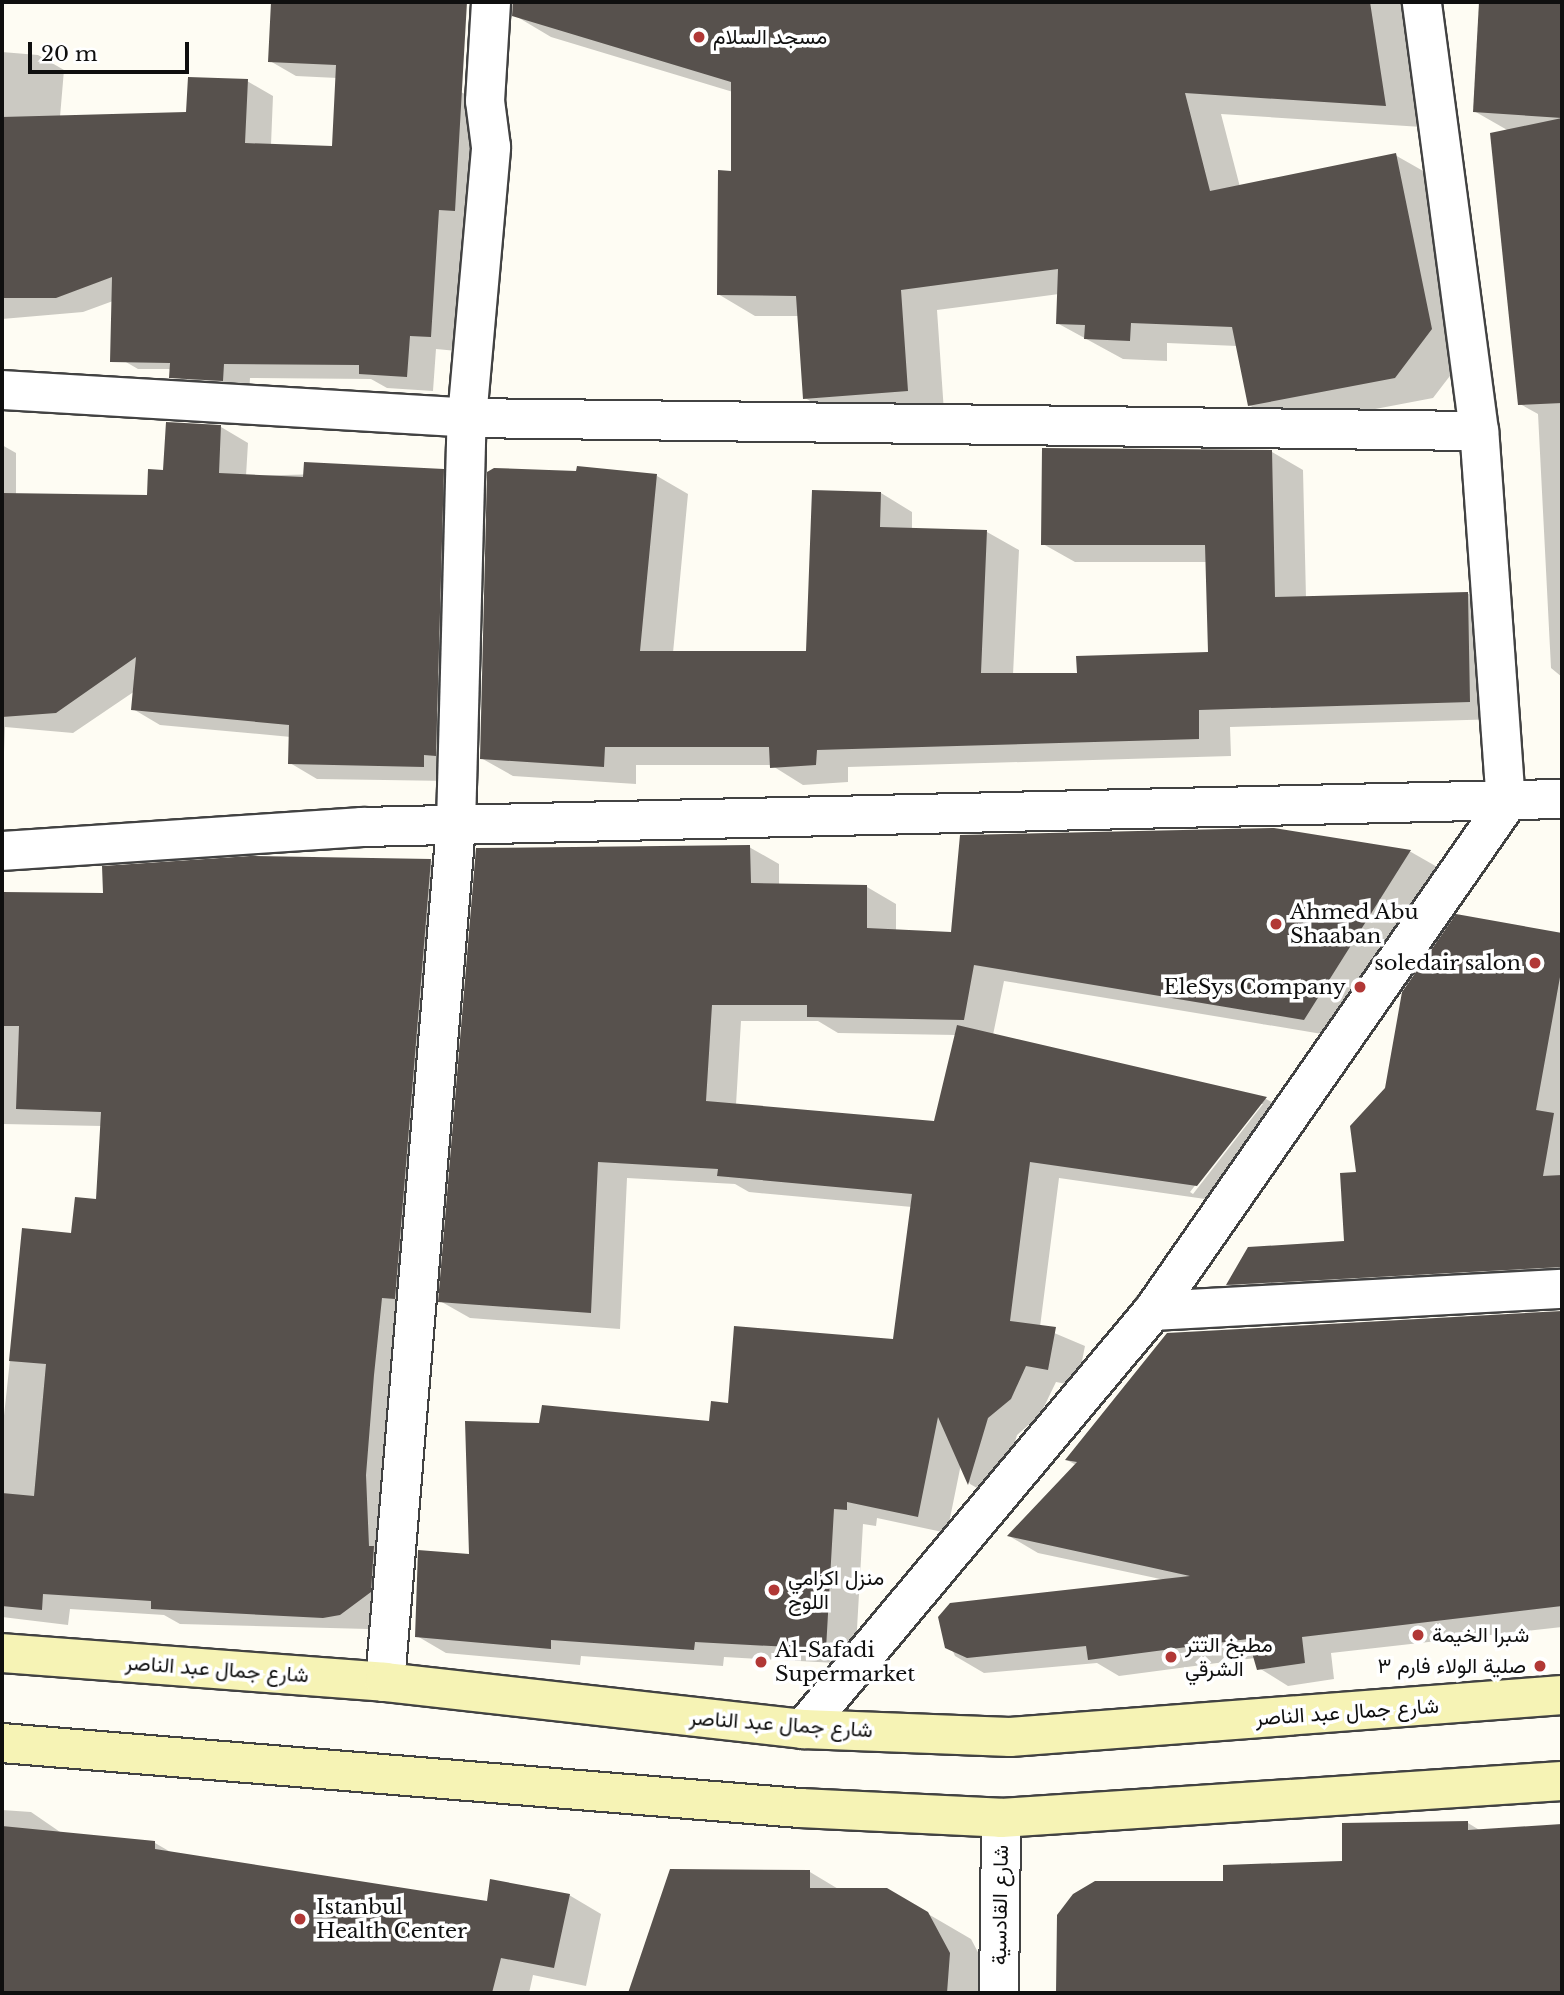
<!DOCTYPE html>
<html>
<head>
<meta charset="utf-8">
<style>
  body { margin:0 }
  #map { position:relative; width:1564px; height:1995px; overflow:hidden; background:#fefcf3; font-family:"Libre Baskerville",Vazirmatn,serif }
  div>[style] { position:absolute }
  .shadow>* { inset:0; background:#0003 }
  .building>* { inset:0; background:#57514d }
  .roads { filter:drop-shadow(2px 0 #424242) drop-shadow(-2px 0 #424242) drop-shadow(0 2px #424242) drop-shadow(0 -2px #424242) }
  .minor>* { height:38px; margin:-19px; padding:0 19px; transform-origin:19px; border-radius:19px; background:#fff }
  .secondary>* { height:38px; margin:-19px; padding:0 19px; transform-origin:19px; border-radius:19px; background:#f6f3b5 }
  .dots>* { width:19px; height:19px; translate:-50% -50%; box-sizing:border-box; border:4px solid #fff; border-radius:50% }
  span { translate:-50% -50%; white-space:nowrap; text-align:center; line-height:1.15; -webkit-text-stroke:7px #fff; paint-order:stroke }
  .poi-label { font-size:21px; color:#0f0f0f }
  .left { translate:0 -50%; text-align:left }
  .right { translate:-100% -50%; text-align:right }
  .street-label { font-size:21px; color:#0f0f0f }
  .frame { position:absolute; inset:0; border:4px solid #0f0f0f; pointer-events:none }
  .scale { position:absolute; left:28px; top:42px; width:161px; height:32px; box-sizing:border-box; border:4px solid #0f0f0f; border-top:0; padding-left:9px; font-size:21px; line-height:24px; white-space:nowrap; color:#0f0f0f; -webkit-text-stroke:5px #fff; paint-order:stroke }
</style>
</head>
<body>
<div id="map">
  <div class="shadow">
    <i style="clip-path:polygon(272px 2px,465px 4px,461px 92px,488px 107px,481px 225px,464px 224px,457px 351px,436px 349px,433px 391px,387px 388px,371px 379px,250px 378px,249px 395px,197px 392px,169px 369px,138px 369px,112px 354px,113px 301px,83px 312px,2px 319px,2px 52px,38px 55px,64px 70px,60px 117px,188px 114px,247px 81px,273px 96px,271px 145px,334px 148px,337px 78px,296px 76px,270px 61px)"></i>
    <i style="clip-path:polygon(511px 2px,1404px 2px,1422px 127px,1221px 114px,1240px 187px,1395px 155px,1432px 176px,1469px 351px,1433px 398px,1286px 426px,1249px 405px,1237px 346px,1167px 343px,1167px 361px,1123px 359px,1057px 323px,1059px 294px,937px 310px,944px 412px,842px 419px,805px 398px,800px 316px,755px 316px,718px 294px,732px 172px,733px 92px,551px 37px,514px 15px)"></i>
    <i style="clip-path:polygon(1480px 2px,1562px 2px,1562px 677px,1551px 668px,1538px 414px,1520px 404px,1509px 131px,1474px 111px)"></i>
    <i style="clip-path:polygon(221px 427px,248px 443px,246px 476px,443px 471px,470px 487px,451px 781px,317px 779px,290px 763px,291px 737px,160px 725px,133px 709px,135px 691px,73px 733px,5px 727px,2px 804px,2px 445px,16px 453px,16px 495px,149px 497px,165px 472px)"></i>
    <i style="clip-path:polygon(1272px 452px,1303px 470px,1306px 598px,1467px 593px,1499px 612px,1501px 719px,1230px 727px,1231px 756px,848px 767px,848px 782px,803px 785px,771px 765px,636px 765px,636px 784px,513px 776px,481px 758px,657px 476px,688px 494px,673px 653px,808px 653px,881px 493px,912px 512px,912px 529px,987px 532px,1019px 550px,1013px 675px,1078px 675px,1210px 654px,1207px 562px,1075px 562px,1043px 544px)"></i>
    <i style="clip-path:polygon(evenodd,1274px 829px,1411px 852px,1439px 868px,1334px 1036px,1004px 981px,993px 1035px,1266px 1099px,1295px 1115px,1226px 1202px,1059px 1178px,1040px 1327px,1085px 1346px,1077px 1386px,1056px 1382px,1040px 1415px,1017px 1435px,998px 1500px,970px 1484px,961px 1464px,947px 1533px,877px 1518px,876px 1526px,863px 1524px,855px 1664px,724px 1657px,723px 1666px,581px 1656px,580px 1665px,446px 1653px,417px 1636px,471px 1556px,541px 1425px,711px 1423px,729px 1405px,894px 1341px,912px 1207px,749px 1192px,735px 1184px,627px 1178px,620px 1329px,470px 1318px,440px 1301px,749px 847px,779px 864px,779px 885px,867px 887px,896px 904px,896px 932px,953px 934px,1274px 829px,741px 1021px,818px 1021px,838px 1033px,956px 1035px,935px 1123px,736px 1105px,741px 1021px,1274px 829px,1259px 1104px,1263px 1104px,1193px 1194px,1190px 1192px,1259px 1104px)"></i>
    <i style="clip-path:polygon(431px 861px,458px 877px,397px 1607px,368px 1629px,180px 1624px,164px 1615px,70px 1609px,68px 1625px,2px 1617px,2px 1434px,24px 1230px,72px 1235px,98px 1201px,102px 1126px,2px 1124px,2px 969px,105px 895px)"></i>
    <i style="clip-path:polygon(1457px 916px,1562px 934px,1562px 1285px,1258px 1301px,1229px 1284px,1345px 1243px,1358px 1174px)"></i>
    <i style="clip-path:polygon(1562px 1313px,1562px 1627px,1331px 1653px,1334px 1679px,1288px 1686px,1259px 1668px,1255px 1658px,1119px 1676px,1097px 1663px,984px 1673px,955px 1656px,941px 1624px,1165px 1580px,1038px 1553px,1009px 1536px,1076px 1465px,1067px 1460px,1168px 1335px)"></i>
    <i style="clip-path:polygon(2px 1810px,31px 1812px,63px 1834px,155px 1843px,174px 1854px,489px 1903px,569px 1895px,601px 1914px,586px 1986px,533px 1975px,529px 1993px,2px 1993px)"></i>
    <i style="clip-path:polygon(1468px 1823px,1481px 1831px,1562px 1826px,1562px 1993px,1058px 1993px,1059px 1915px,1344px 1862px)"></i>
    <i style="clip-path:polygon(671px 1870px,810px 1872px,840px 1890px,887px 1890px,971px 1939px,992px 1979px,991px 1993px,630px 1993px)"></i>
  </div>
  <div class="building">
    <i style="clip-path:polygon(271px 2px,467px 2px,455px 211px,439px 210px,431px 337px,410px 336px,407px 377px,359px 374px,359px 365px,224px 364px,223px 381px,169px 378px,170px 363px,110px 362px,112px 277px,56px 298px,2px 298px,2px 117px,186px 112px,188px 77px,248px 79px,245px 143px,332px 146px,336px 65px,268px 62px)"></i>
    <i style="clip-path:polygon(513px 2px,1370px 2px,1386px 106px,1185px 93px,1210px 191px,1396px 153px,1432px 329px,1395px 378px,1248px 406px,1232px 327px,1131px 323px,1130px 341px,1084px 339px,1085px 325px,1056px 324px,1058px 269px,901px 290px,908px 391px,803px 399px,796px 296px,717px 295px,718px 170px,731px 171px,731px 82px,512px 16px)"></i>
    <i style="clip-path:polygon(1479px 2px,1562px 2px,1562px 118px,1473px 112px)"></i>
    <i style="clip-path:polygon(1562px 118px,1562px 403px,1518px 405px,1490px 133px)"></i>
    <i style="clip-path:polygon(166px 422px,221px 425px,219px 473px,303px 477px,304px 462px,444px 469px,436px 756px,424px 755px,424px 767px,288px 764px,289px 725px,131px 710px,136px 657px,56px 713px,2px 717px,2px 493px,147px 495px,148px 469px,163px 470px)"></i>
    <i style="clip-path:polygon(1042px 448px,1272px 450px,1275px 597px,1468px 592px,1470px 702px,1199px 710px,1199px 739px,817px 750px,816px 765px,770px 768px,769px 747px,605px 747px,604px 767px,480px 759px,487px 472px,494px 468px,576px 471px,577px 466px,657px 474px,640px 651px,806px 651px,812px 490px,881px 492px,880px 527px,987px 530px,981px 673px,1077px 673px,1076px 656px,1208px 652px,1205px 545px,1041px 545px)"></i>
    <i style="clip-path:polygon(1274px 828px,1411px 850px,1304px 1020px,974px 965px,964px 1020px,807px 1017px,807px 1005px,712px 1005px,706px 1101px,934px 1121px,957px 1025px,1267px 1097px,1197px 1186px,1030px 1162px,1010px 1321px,1056px 1327px,1048px 1370px,1026px 1366px,1011px 1399px,988px 1418px,968px 1485px,938px 1417px,918px 1517px,847px 1502px,847px 1510px,834px 1509px,826px 1649px,695px 1642px,694px 1650px,551px 1640px,551px 1649px,415px 1637px,418px 1550px,469px 1554px,465px 1421px,539px 1423px,542px 1405px,709px 1421px,711px 1401px,728px 1403px,734px 1326px,893px 1339px,912px 1194px,717px 1176px,718px 1169px,598px 1162px,591px 1313px,438px 1302px,476px 848px,750px 845px,751px 883px,867px 885px,867px 928px,951px 932px,960px 835px)"></i>
    <i style="clip-path:polygon(250px 856px,431px 859px,395px 1299px,382px 1298px,374px 1375px,366px 1475px,369px 1546px,374px 1546px,371px 1592px,340px 1615px,323px 1618px,151px 1609px,151px 1601px,43px 1594px,42px 1610px,2px 1606px,2px 1493px,34px 1496px,46px 1364px,9px 1361px,22px 1228px,71px 1233px,75px 1197px,96px 1199px,101px 1112px,16px 1109px,19px 1026px,2px 1026px,2px 892px,103px 893px,102px 866px)"></i>
    <i style="clip-path:polygon(1456px 914px,1562px 933px,1562px 966px,1536px 1110px,1554px 1113px,1543px 1176px,1562px 1175px,1562px 1267px,1226px 1285px,1248px 1247px,1344px 1241px,1340px 1173px,1356px 1172px,1350px 1126px,1385px 1088px,1402px 992px)"></i>
    <i style="clip-path:polygon(1562px 1311px,1562px 1606px,1302px 1637px,1305px 1663px,1257px 1670px,1248px 1639px,1088px 1660px,1086px 1646px,967px 1658px,945px 1648px,938px 1617px,950px 1603px,1190px 1576px,1007px 1536px,1077px 1462px,1065px 1460px,1167px 1333px)"></i>
    <i style="clip-path:polygon(1468px 1821px,1468px 1830px,1562px 1824px,1562px 1993px,1056px 1993px,1057px 1915px,1073px 1894px,1095px 1881px,1223px 1881px,1223px 1865px,1342px 1861px,1342px 1823px)"></i>
    <i style="clip-path:polygon(2px 1826px,155px 1841px,155px 1849px,487px 1901px,490px 1879px,570px 1894px,554px 1968px,501px 1958px,492px 1993px,2px 1993px)"></i>
    <i style="clip-path:polygon(670px 1869px,810px 1870px,810px 1888px,887px 1888px,928px 1912px,950px 1953px,947px 1993px,628px 1993px)"></i>
  </div>
  <div class="roads">
    <div class="minor">
      <i style="left:2px;top:390px;width:466px;rotate:3.4deg"></i>
      <i style="left:467px;top:418px;width:1012px;rotate:0.74deg"></i>
      <i style="left:2px;top:851px;width:361px;rotate:-3.8deg"></i>
      <i style="left:362px;top:827px;width:1200px;rotate:-1.34deg"></i>
      <i style="left:1153px;top:1311px;width:410px;rotate:-3.1deg"></i>
      <i style="left:385px;top:1682px;width:860px;rotate:-85.26deg"></i>
      <i style="left:456px;top:825px;width:407px;rotate:-88.5deg"></i>
      <i style="left:467px;top:418px;width:272px;rotate:-84.9deg"></i>
      <i style="left:491px;top:147px;width:46px;rotate:-97.4deg"></i>
      <i style="left:485px;top:101px;width:99px;rotate:-86.5deg"></i>
      <i style="left:803px;top:1729px;width:545px;rotate:-50.06deg"></i>
      <i style="left:1153px;top:1311px;width:618px;rotate:-55.15deg"></i>
      <i style="left:1506px;top:804px;width:374px;rotate:-94.1deg"></i>
      <i style="left:1479px;top:431px;width:433px;rotate:-97.6deg"></i>
      <i style="left:999px;top:1993px;width:175px;rotate:-89.3deg"></i>
    </div>
    <div class="secondary">
      <i style="left:2px;top:1653px;width:384px;rotate:4.3deg"></i>
      <i style="left:385px;top:1682px;width:421px;rotate:6.4deg"></i>
      <i style="left:803px;top:1729px;width:207px;rotate:2.2deg"></i>
      <i style="left:1010px;top:1737px;width:554px;rotate:-4.35deg"></i>
      <i style="left:2px;top:1743px;width:801px;rotate:4.66deg"></i>
      <i style="left:800px;top:1808px;width:201px;rotate:2.8deg"></i>
      <i style="left:1001px;top:1818px;width:562px;rotate:-3.77deg"></i>
    </div>
  </div>
  <div class="dots">
    <i style="left:699px;top:37px;background:#b13836"></i>
    <i style="left:1276px;top:924px;background:#b13836"></i>
    <i style="left:1535px;top:963px;background:#b13836"></i>
    <i style="left:1360px;top:987px;background:#b13836"></i>
    <i style="left:774px;top:1590px;background:#b13836"></i>
    <i style="left:1418px;top:1635px;background:#b13836"></i>
    <i style="left:1171px;top:1657px;background:#b13836"></i>
    <i style="left:761px;top:1662px;background:#b13836"></i>
    <i style="left:1540px;top:1666px;background:#b13836"></i>
    <i style="left:300px;top:1919px;background:#b13836"></i>
  </div>
  <div class="poi-label">
    <span class="left" style="left:713px;top:37px">مسجد السلام</span>
    <span class="left" style="left:1290px;top:924px">Ahmed Abu<br>Shaaban</span>
    <span class="right" style="left:1521px;top:963px">soledair salon</span>
    <span class="right" style="left:1346px;top:987px">EleSys Company</span>
    <span class="left" style="left:788px;top:1590px">منزل اكرامي<br>اللوح</span>
    <span class="left" style="left:1432px;top:1635px">شبرا الخيمة</span>
    <span class="left" style="left:1185px;top:1657px">مطبخ التتر<br>الشرقي</span>
    <span class="left" style="left:775px;top:1662px">Al-Safadi<br>Supermarket</span>
    <span class="right" style="left:1526px;top:1666px">صلية الولاء فارم ٣</span>
    <span class="left" style="left:316px;top:1919px">Istanbul<br>Health Center</span>
  </div>
  <div class="street-label">
    <span style="left:217px;top:1669px;rotate:4deg">شارع جمال عبد الناصر</span>
    <span style="left:1347px;top:1712px;rotate:-4deg">شارع جمال عبد الناصر</span>
    <span style="left:781px;top:1724px;rotate:4deg">شارع جمال عبد الناصر</span>
    <span style="left:1000px;top:1905px;rotate:-89deg">شارع القادسية</span>
  </div>
  <div class="frame"></div>
  <div class="scale">20 m</div>
</div>
</body>
</html>
